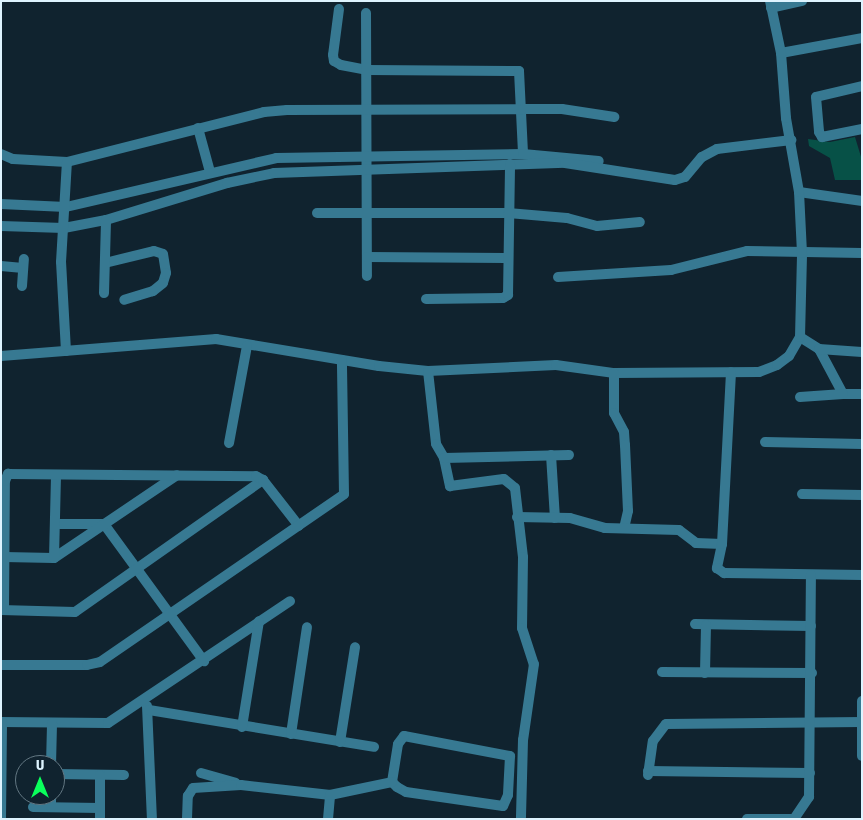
<!DOCTYPE html>
<html>
<head>
<meta charset="utf-8">
<style>
  body { margin:0 }
  #map { position:relative; width:863px; height:820px; overflow:hidden; background:#10232f; font-family:"Fira Sans Condensed",sans-serif }
  div>[style] { position:absolute }
  .water>* { inset:0; background:#075147 }
  .minor>* { height:10px; margin:-5px; padding:0 5px; transform-origin:5px; border-radius:5px; background:#377992 }
  span { translate:-50% -50%; white-space:nowrap; text-align:center; line-height:1.15; -webkit-text-stroke:4.5px #10232f; paint-order:stroke }
  .frame { position:absolute; inset:0; border:2px solid #def4ff; pointer-events:none }
  .north { position:absolute; left:15px; top:755px; width:50px; height:50px; box-sizing:border-box; background:#10232f; border:1px solid #627782; border-radius:50%; rotate:0deg; font-size:14px; font-weight:700; line-height:20px; text-align:center; color:#def4ff }
  .north::after { content:''; display:block; margin:auto; width:18px; height:22px; background:#0aff5b; clip-path:polygon(50% 0,100% 100%,50% 72%,0 100%) }
</style>
</head>
<body>
<div id="map">
  <div class="water">
    <i style="clip-path:polygon(855px 137px,862px 160px,862px 180px,835px 180px,830px 158px,809px 146px,808px 139px,830px 142px)"></i>
  </div>
  <div class="minor">
    <i style="left:771px;top:8px;width:32px;rotate:-13deg"></i>
    <i style="left:339px;top:9px;width:46px;rotate:97.4deg"></i>
    <i style="left:333px;top:55px;width:6px;rotate:81deg"></i>
    <i style="left:334px;top:61px;width:8px;rotate:30deg"></i>
    <i style="left:341px;top:65px;width:26px;rotate:11deg"></i>
    <i style="left:367px;top:70px;width:152px;rotate:0.4deg"></i>
    <i style="left:519px;top:71px;width:83px;rotate:87.2deg"></i>
    <i style="left:366px;top:13px;width:263px;rotate:89.8deg"></i>
    <i style="left:781px;top:53px;width:82px;rotate:-10.5deg"></i>
    <i style="left:862px;top:86px;width:47px;rotate:166.6deg"></i>
    <i style="left:816px;top:97px;width:35px;rotate:85deg"></i>
    <i style="left:819px;top:132px;width:6px;rotate:59deg"></i>
    <i style="left:822px;top:137px;width:41px;rotate:-11.3deg"></i>
    <i style="left:198px;top:128px;width:46px;rotate:74.7deg"></i>
    <i style="left:1px;top:154px;width:13px;rotate:23deg"></i>
    <i style="left:13px;top:159px;width:54px;rotate:3.2deg"></i>
    <i style="left:67px;top:162px;width:203px;rotate:-14.2deg"></i>
    <i style="left:264px;top:112px;width:23px;rotate:-5deg"></i>
    <i style="left:287px;top:110px;width:236px;rotate:-0.2deg"></i>
    <i style="left:523px;top:109px;width:39px"></i>
    <i style="left:562px;top:109px;width:53px;rotate:8.7deg"></i>
    <i style="left:799px;top:192px;width:64px;rotate:8.1deg"></i>
    <i style="left:1px;top:204px;width:65px;rotate:2.6deg"></i>
    <i style="left:66px;top:207px;width:216px;rotate:-13.1deg"></i>
    <i style="left:276px;top:158px;width:247px;rotate:-0.9deg"></i>
    <i style="left:523px;top:154px;width:76px;rotate:5.3deg"></i>
    <i style="left:317px;top:213px;width:191px"></i>
    <i style="left:508px;top:213px;width:59px;rotate:4.8deg"></i>
    <i style="left:567px;top:218px;width:31px;rotate:15deg"></i>
    <i style="left:597px;top:226px;width:43px;rotate:-5.3deg"></i>
    <i style="left:1px;top:226px;width:63px;rotate:1.8deg"></i>
    <i style="left:64px;top:228px;width:43px;rotate:-10.8deg"></i>
    <i style="left:106px;top:220px;width:127px;rotate:-17deg"></i>
    <i style="left:227px;top:183px;width:48px;rotate:-12deg"></i>
    <i style="left:274px;top:173px;width:291px;rotate:-2deg"></i>
    <i style="left:565px;top:163px;width:111px;rotate:8.8deg"></i>
    <i style="left:675px;top:180px;width:10px;rotate:-17deg"></i>
    <i style="left:685px;top:177px;width:26px;rotate:-50deg"></i>
    <i style="left:702px;top:157px;width:17px;rotate:-28deg"></i>
    <i style="left:717px;top:149px;width:75px;rotate:-6.9deg"></i>
    <i style="left:367px;top:257px;width:139px;rotate:0.4deg"></i>
    <i style="left:105px;top:263px;width:50px;rotate:-13.8deg"></i>
    <i style="left:154px;top:251px;width:9px;rotate:18deg"></i>
    <i style="left:163px;top:254px;width:19px;rotate:81deg"></i>
    <i style="left:166px;top:273px;width:10px;rotate:107deg"></i>
    <i style="left:163px;top:283px;width:13px;rotate:141deg"></i>
    <i style="left:153px;top:291px;width:30px;rotate:163deg"></i>
    <i style="left:1px;top:266px;width:22px;rotate:5deg"></i>
    <i style="left:558px;top:277px;width:113px;rotate:-3.5deg"></i>
    <i style="left:671px;top:270px;width:78px;rotate:-14deg"></i>
    <i style="left:747px;top:251px;width:115px;rotate:1deg"></i>
    <i style="left:22px;top:286px;width:27px;rotate:-86deg"></i>
    <i style="left:104px;top:293px;width:73px;rotate:-88.4deg"></i>
    <i style="left:426px;top:299px;width:77px;rotate:-0.7deg"></i>
    <i style="left:503px;top:298px;width:6px;rotate:-31deg"></i>
    <i style="left:508px;top:295px;width:131px;rotate:-89.1deg"></i>
    <i style="left:800px;top:337px;width:22px;rotate:32deg"></i>
    <i style="left:819px;top:349px;width:51px;rotate:61.9deg"></i>
    <i style="left:843px;top:394px;width:19px"></i>
    <i style="left:819px;top:349px;width:43px;rotate:4deg"></i>
    <i style="left:66px;top:351px;width:89px;rotate:-93.2deg"></i>
    <i style="left:61px;top:262px;width:100px;rotate:-86.6deg"></i>
    <i style="left:1px;top:356px;width:216px;rotate:-4.5deg"></i>
    <i style="left:216px;top:339px;width:165px;rotate:9.4deg"></i>
    <i style="left:379px;top:366px;width:49px;rotate:5.8deg"></i>
    <i style="left:428px;top:371px;width:128px;rotate:-2.7deg"></i>
    <i style="left:556px;top:365px;width:59px;rotate:7.9deg"></i>
    <i style="left:614px;top:373px;width:145px;rotate:-0.4deg"></i>
    <i style="left:759px;top:372px;width:19px;rotate:-21deg"></i>
    <i style="left:777px;top:365px;width:15px;rotate:-37deg"></i>
    <i style="left:789px;top:356px;width:22px;rotate:-60deg"></i>
    <i style="left:800px;top:337px;width:84px;rotate:-88.6deg"></i>
    <i style="left:802px;top:253px;width:61px;rotate:-92.8deg"></i>
    <i style="left:799px;top:192px;width:75px;rotate:-100deg"></i>
    <i style="left:786px;top:118px;width:65px;rotate:-94.4deg"></i>
    <i style="left:781px;top:53px;width:53px;rotate:-101.9deg"></i>
    <i style="left:428px;top:371px;width:73px;rotate:83.7deg"></i>
    <i style="left:436px;top:444px;width:16px;rotate:60deg"></i>
    <i style="left:444px;top:458px;width:29px;rotate:78deg"></i>
    <i style="left:450px;top:486px;width:54px;rotate:-7.4deg"></i>
    <i style="left:504px;top:479px;width:14px;rotate:39deg"></i>
    <i style="left:515px;top:488px;width:69px;rotate:83.4deg"></i>
    <i style="left:523px;top:557px;width:71px;rotate:90.8deg"></i>
    <i style="left:522px;top:628px;width:38px;rotate:72deg"></i>
    <i style="left:534px;top:664px;width:77px;rotate:98.2deg"></i>
    <i style="left:523px;top:740px;width:79px;rotate:91.5deg"></i>
    <i style="left:614px;top:373px;width:40px;rotate:90deg"></i>
    <i style="left:614px;top:413px;width:21px;rotate:62deg"></i>
    <i style="left:624px;top:432px;width:13px;rotate:86deg"></i>
    <i style="left:625px;top:445px;width:66px;rotate:87.4deg"></i>
    <i style="left:628px;top:511px;width:17px;rotate:103deg"></i>
    <i style="left:800px;top:397px;width:43px;rotate:-4deg"></i>
    <i style="left:765px;top:442px;width:97px;rotate:1.2deg"></i>
    <i style="left:229px;top:443px;width:99px;rotate:-79.5deg"></i>
    <i style="left:551px;top:455px;width:63px;rotate:86.4deg"></i>
    <i style="left:444px;top:458px;width:125px;rotate:-1.4deg"></i>
    <i style="left:802px;top:494px;width:60px;rotate:1deg"></i>
    <i style="left:517px;top:517px;width:53px;rotate:1.1deg"></i>
    <i style="left:570px;top:518px;width:36px;rotate:16deg"></i>
    <i style="left:605px;top:528px;width:74px;rotate:1.5deg"></i>
    <i style="left:679px;top:530px;width:21px;rotate:37deg"></i>
    <i style="left:696px;top:543px;width:26px;rotate:2deg"></i>
    <i style="left:722px;top:544px;width:25px;rotate:102deg"></i>
    <i style="left:717px;top:568px;width:9px;rotate:36deg"></i>
    <i style="left:724px;top:573px;width:138px;rotate:0.8deg"></i>
    <i style="left:55px;top:524px;width:49px"></i>
    <i style="left:104px;top:524px;width:170px;rotate:53.9deg"></i>
    <i style="left:722px;top:544px;width:172px;rotate:-87deg"></i>
    <i style="left:4px;top:557px;width:50px;rotate:1.1deg"></i>
    <i style="left:54px;top:558px;width:148px;rotate:-34deg"></i>
    <i style="left:54px;top:558px;width:83px;rotate:-88.6deg"></i>
    <i style="left:1px;top:610px;width:74px;rotate:1.5deg"></i>
    <i style="left:75px;top:612px;width:230px;rotate:-35.1deg"></i>
    <i style="left:4px;top:610px;width:129px;rotate:-89.6deg"></i>
    <i style="left:5px;top:481px;width:8px;rotate:-67deg"></i>
    <i style="left:8px;top:474px;width:248px;rotate:0.5deg"></i>
    <i style="left:256px;top:476px;width:8px;rotate:30deg"></i>
    <i style="left:263px;top:480px;width:58px;rotate:52deg"></i>
    <i style="left:695px;top:624px;width:116px;rotate:1deg"></i>
    <i style="left:1px;top:665px;width:86px"></i>
    <i style="left:87px;top:665px;width:13px;rotate:-13deg"></i>
    <i style="left:100px;top:662px;width:296px;rotate:-34.5deg"></i>
    <i style="left:344px;top:494px;width:134px;rotate:-90.9deg"></i>
    <i style="left:662px;top:672px;width:150px;rotate:0.4deg"></i>
    <i style="left:705px;top:673px;width:48px;rotate:-88.8deg"></i>
    <i style="left:862px;top:701px;width:55px;rotate:90deg"></i>
    <i style="left:147px;top:706px;width:113px;rotate:87.5deg"></i>
    <i style="left:149px;top:710px;width:228px;rotate:9.3deg"></i>
    <i style="left:1px;top:722px;width:107px;rotate:0.5deg"></i>
    <i style="left:108px;top:723px;width:219px;rotate:-33.8deg"></i>
    <i style="left:242px;top:727px;width:107px;rotate:-80.9deg"></i>
    <i style="left:291px;top:734px;width:108px;rotate:-81.5deg"></i>
    <i style="left:404px;top:736px;width:108px;rotate:10.7deg"></i>
    <i style="left:510px;top:756px;width:39px;rotate:93deg"></i>
    <i style="left:508px;top:795px;width:12px;rotate:114deg"></i>
    <i style="left:503px;top:806px;width:98px;rotate:-171.8deg"></i>
    <i style="left:406px;top:792px;width:10px;rotate:-151deg"></i>
    <i style="left:397px;top:787px;width:7px;rotate:-135deg"></i>
    <i style="left:392px;top:782px;width:38px;rotate:-81deg"></i>
    <i style="left:398px;top:744px;width:10px;rotate:-53deg"></i>
    <i style="left:340px;top:742px;width:96px;rotate:-81deg"></i>
    <i style="left:51px;top:765px;width:42px;rotate:-88.6deg"></i>
    <i style="left:648px;top:771px;width:162px;rotate:0.7deg"></i>
    <i style="left:201px;top:773px;width:36px;rotate:16deg"></i>
    <i style="left:55px;top:774px;width:69px;rotate:0.8deg"></i>
    <i style="left:648px;top:775px;width:34px;rotate:-82deg"></i>
    <i style="left:653px;top:741px;width:21px;rotate:-53deg"></i>
    <i style="left:666px;top:724px;width:196px;rotate:-0.6deg"></i>
    <i style="left:33px;top:807px;width:67px;rotate:0.9deg"></i>
    <i style="left:51px;top:807px;width:12px;rotate:-90deg"></i>
    <i style="left:1px;top:819px;width:97px;rotate:-89.4deg"></i>
    <i style="left:100px;top:819px;width:44px;rotate:-90deg"></i>
    <i style="left:187px;top:819px;width:23px;rotate:-88deg"></i>
    <i style="left:188px;top:796px;width:9px;rotate:-58deg"></i>
    <i style="left:193px;top:788px;width:48px;rotate:-3.6deg"></i>
    <i style="left:241px;top:785px;width:90px;rotate:6.4deg"></i>
    <i style="left:328px;top:819px;width:24px;rotate:-85deg"></i>
    <i style="left:330px;top:795px;width:63px;rotate:-11.8deg"></i>
    <i style="left:747px;top:819px;width:44px"></i>
    <i style="left:794px;top:819px;width:27px;rotate:-56deg"></i>
    <i style="left:809px;top:797px;width:222px;rotate:-89.5deg"></i>
  </div>
  <div class="frame"></div>
  <div class="north">U</div>
</div>
</body>
</html>
